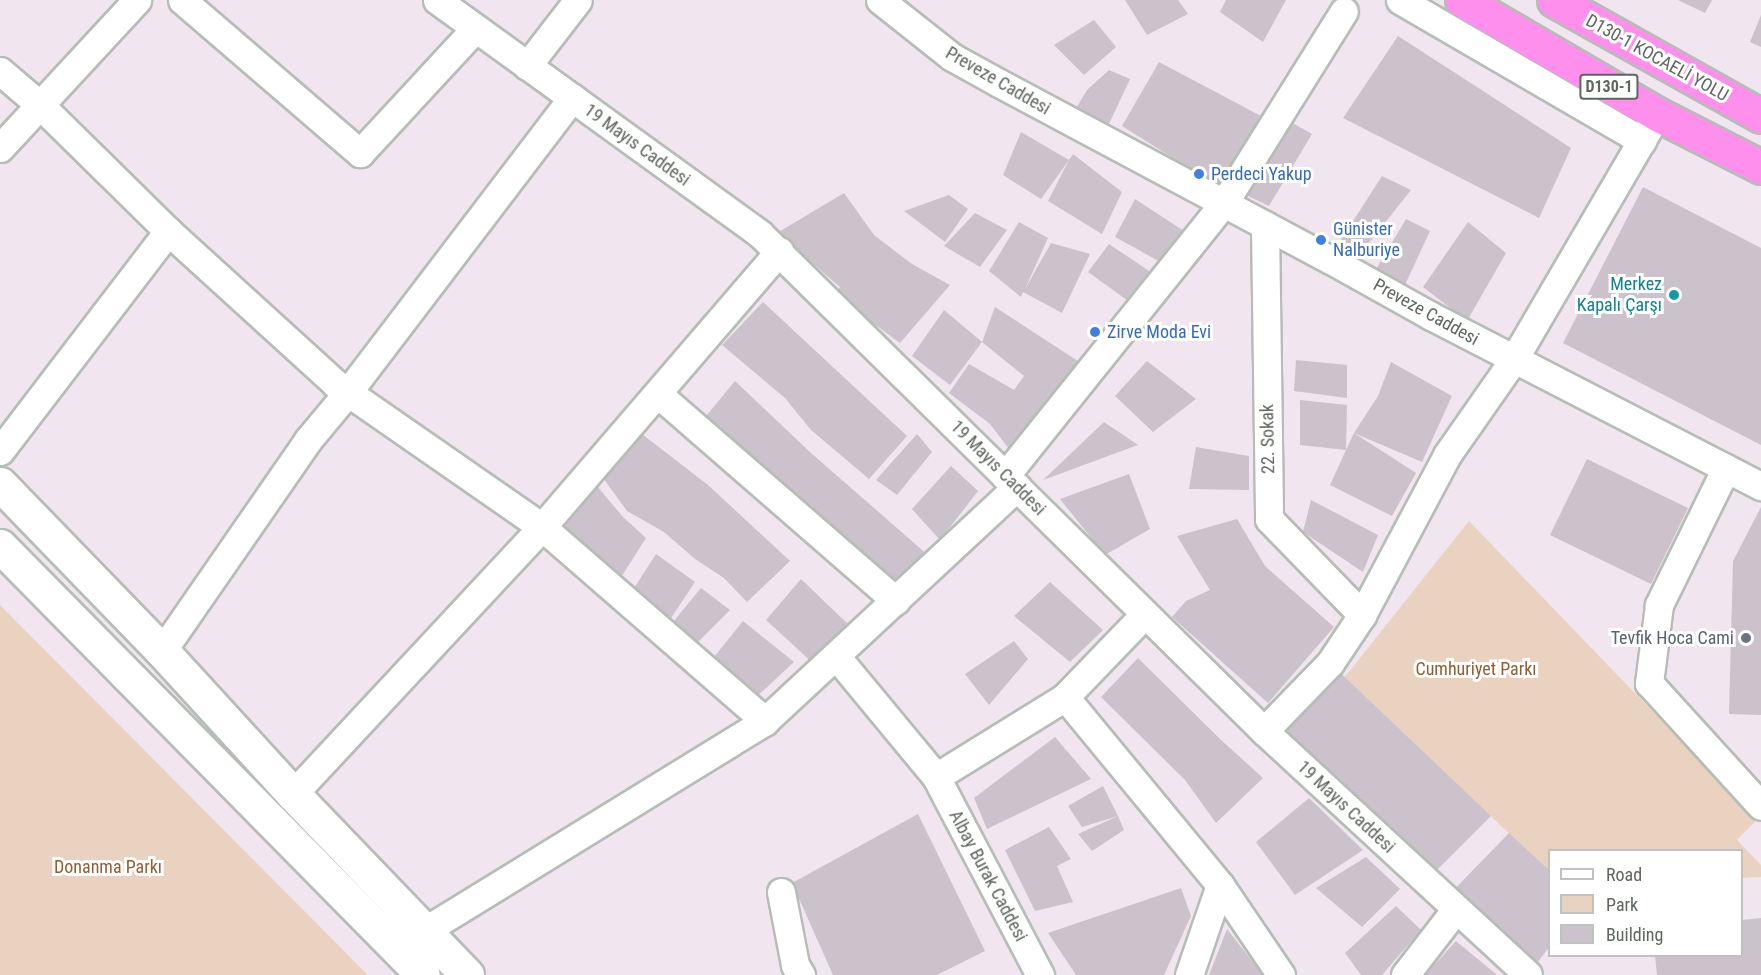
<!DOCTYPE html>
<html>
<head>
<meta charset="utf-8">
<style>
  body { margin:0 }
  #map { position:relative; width:1761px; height:975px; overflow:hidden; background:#f1e6ef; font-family:"Roboto Condensed",sans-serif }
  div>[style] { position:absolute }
  .green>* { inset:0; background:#ead2c1 }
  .building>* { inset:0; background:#ccc2cb }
  .roads { filter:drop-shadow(2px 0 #b6bdb6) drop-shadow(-2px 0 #b6bdb6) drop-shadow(0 2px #b6bdb6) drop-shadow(0 -2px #b6bdb6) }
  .street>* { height:27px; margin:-13.5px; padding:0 13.5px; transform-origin:13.5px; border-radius:13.5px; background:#fff }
  .secondary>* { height:33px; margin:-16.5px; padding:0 16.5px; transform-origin:16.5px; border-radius:16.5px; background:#fff }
  .highway>* { height:33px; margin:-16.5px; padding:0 16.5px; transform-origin:16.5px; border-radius:16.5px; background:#ff8fed }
  .dots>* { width:16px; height:16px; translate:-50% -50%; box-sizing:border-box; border:3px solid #fff; border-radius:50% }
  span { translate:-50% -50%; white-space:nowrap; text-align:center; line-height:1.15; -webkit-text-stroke:6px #fff; paint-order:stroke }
  .shield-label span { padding:2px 4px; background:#fff; border:2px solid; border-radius:4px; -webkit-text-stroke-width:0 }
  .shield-label { font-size:16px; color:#5e675d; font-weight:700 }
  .street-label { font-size:18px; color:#5e675d }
  .shop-label { font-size:18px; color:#366cbe }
  .left { translate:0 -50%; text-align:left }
  .culture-label { font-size:18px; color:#0d838f }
  .right { translate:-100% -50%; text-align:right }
  .worship-label { font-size:18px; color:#5b616d }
  .park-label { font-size:18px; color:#925e32 }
  .legend { position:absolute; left:1548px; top:849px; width:195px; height:108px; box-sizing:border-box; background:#fff; border:2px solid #bfc2be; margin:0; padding:8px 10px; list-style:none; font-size:18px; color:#5e675d }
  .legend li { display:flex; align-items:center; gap:12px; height:30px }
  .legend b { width:30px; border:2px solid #bfc2be }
</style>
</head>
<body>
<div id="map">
  <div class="green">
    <i style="clip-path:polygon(1469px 521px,1757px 820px,1737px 840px,1761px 865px,1761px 877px,1742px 878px,1742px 850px,1550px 850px,1549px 871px,1344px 678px)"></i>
    <i style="clip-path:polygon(0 605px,368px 975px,0 975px)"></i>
  </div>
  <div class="building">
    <i style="clip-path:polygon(1125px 0,1178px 0,1188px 14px,1147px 35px)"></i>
    <i style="clip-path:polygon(1226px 0,1286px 0,1263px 42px,1220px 12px)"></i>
    <i style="clip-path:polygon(1678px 0,1712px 0,1705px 13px)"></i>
    <i style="clip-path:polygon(1761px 15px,1761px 47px,1750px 42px)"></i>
    <i style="clip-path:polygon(1094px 20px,1116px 47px,1084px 75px,1054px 45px)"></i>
    <i style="clip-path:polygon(1398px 36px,1571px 148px,1539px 218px,1343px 118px)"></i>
    <i style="clip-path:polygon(1159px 62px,1261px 116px,1219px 187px,1122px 126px)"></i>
    <i style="clip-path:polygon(1109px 70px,1130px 79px,1108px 126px,1075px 110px,1087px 90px)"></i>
    <i style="clip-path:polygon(1289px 121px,1312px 134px,1269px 206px,1246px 195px)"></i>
    <i style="clip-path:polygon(1021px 132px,1069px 160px,1073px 154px,1122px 192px,1102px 234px,1048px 201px,1069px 160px,1041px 199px,1003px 175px)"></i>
    <i style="clip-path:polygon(1382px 176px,1411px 190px,1356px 259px,1339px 243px)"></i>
    <i style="clip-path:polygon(1643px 187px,1761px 248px,1761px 445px,1563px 343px)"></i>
    <i style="clip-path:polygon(844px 193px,874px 235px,912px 264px,950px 285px,900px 343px,873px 323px,838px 290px,840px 287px,777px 233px)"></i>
    <i style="clip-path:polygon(949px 195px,968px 209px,945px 242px,904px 211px)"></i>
    <i style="clip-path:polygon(1135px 199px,1184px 231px,1164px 264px,1115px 237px)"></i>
    <i style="clip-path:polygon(975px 213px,1007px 230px,980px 267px,944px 246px)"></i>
    <i style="clip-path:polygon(1406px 219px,1430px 231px,1404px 287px,1375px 271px)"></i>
    <i style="clip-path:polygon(1019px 222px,1048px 238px,1025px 289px,1051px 243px,1090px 254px,1062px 313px,1023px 292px,1021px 297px,989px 271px)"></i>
    <i style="clip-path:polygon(1468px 222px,1506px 253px,1467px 321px,1423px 287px)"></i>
    <i style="clip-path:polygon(1109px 244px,1155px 275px,1131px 303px,1088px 272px)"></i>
    <i style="clip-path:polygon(763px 302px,907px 436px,869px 479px,811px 430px,785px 398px,722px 345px)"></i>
    <i style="clip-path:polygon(995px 307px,1084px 365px,1016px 458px,990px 424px,949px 393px,969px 364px,1014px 390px,1024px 376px,982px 342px)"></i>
    <i style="clip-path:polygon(944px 310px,982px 342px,950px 385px,912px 356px)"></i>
    <i style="clip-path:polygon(1296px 360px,1347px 365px,1347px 398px,1294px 391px)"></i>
    <i style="clip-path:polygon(1147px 361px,1196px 399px,1153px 432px,1115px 396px)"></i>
    <i style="clip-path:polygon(1391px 362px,1452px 396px,1422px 462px,1354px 433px,1378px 396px)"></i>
    <i style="clip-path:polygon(735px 381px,811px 453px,929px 556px,890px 590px,808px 515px,785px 485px,756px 466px,702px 421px)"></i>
    <i style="clip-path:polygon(1300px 400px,1347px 405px,1346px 450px,1354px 433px,1416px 473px,1392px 516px,1330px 485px,1346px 450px,1300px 445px)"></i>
    <i style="clip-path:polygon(1104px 422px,1138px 445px,1043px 480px)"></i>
    <i style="clip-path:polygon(638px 431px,708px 485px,790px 561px,747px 602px,724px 578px,695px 559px,664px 532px,627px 511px,603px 478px)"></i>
    <i style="clip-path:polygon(917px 434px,932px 452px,897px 495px,876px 480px)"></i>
    <i style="clip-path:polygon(1196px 447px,1249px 456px,1249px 490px,1189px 489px)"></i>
    <i style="clip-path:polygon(1587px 459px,1688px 508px,1651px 584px,1550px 535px)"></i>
    <i style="clip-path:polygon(951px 466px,978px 491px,940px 540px,912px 509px)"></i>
    <i style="clip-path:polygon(1129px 474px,1150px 529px,1105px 555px,1060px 499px)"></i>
    <i style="clip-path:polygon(597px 486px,623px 517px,646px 538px,618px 582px,562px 530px)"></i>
    <i style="clip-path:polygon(1311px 500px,1378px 535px,1363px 572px,1303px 532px)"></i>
    <i style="clip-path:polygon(1761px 507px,1761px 715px,1729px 714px,1733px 561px)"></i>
    <i style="clip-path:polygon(1237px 519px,1265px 566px,1334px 627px,1268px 703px,1172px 617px,1186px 601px,1210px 590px,1177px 536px)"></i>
    <i style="clip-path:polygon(656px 554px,695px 582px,665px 627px,629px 596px)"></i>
    <i style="clip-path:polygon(801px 579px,851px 627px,816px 666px,766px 620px)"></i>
    <i style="clip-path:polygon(1050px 582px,1103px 630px,1070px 662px,1014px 616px)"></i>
    <i style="clip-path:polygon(701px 588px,730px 610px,692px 648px,668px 628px)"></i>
    <i style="clip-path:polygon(743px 621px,794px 662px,753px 700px,710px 662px)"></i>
    <i style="clip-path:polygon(1014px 641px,1028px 659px,989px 705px,965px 674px)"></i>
    <i style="clip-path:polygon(1138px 658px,1220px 739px,1263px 778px,1216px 823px,1185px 780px,1101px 697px)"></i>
    <i style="clip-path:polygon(1330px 663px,1491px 816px,1426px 881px,1264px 731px)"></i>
    <i style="clip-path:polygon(1055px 737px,1091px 779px,987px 829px,974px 798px)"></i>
    <i style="clip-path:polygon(1103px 786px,1118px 816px,1082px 827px,1068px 806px)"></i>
    <i style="clip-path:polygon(1309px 798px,1363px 850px,1295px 895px,1256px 842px)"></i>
    <i style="clip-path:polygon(918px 814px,985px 951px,937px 975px,833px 975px,792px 883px)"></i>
    <i style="clip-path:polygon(1118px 816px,1124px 830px,1092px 851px,1078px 834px)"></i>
    <i style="clip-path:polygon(1049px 827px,1071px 859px,1057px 866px,1073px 902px,1035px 911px,1005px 850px)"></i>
    <i style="clip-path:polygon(1509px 833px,1550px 871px,1550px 946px,1528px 975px,1445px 899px)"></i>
    <i style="clip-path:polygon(1366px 857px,1400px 889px,1362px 927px,1316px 888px)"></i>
    <i style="clip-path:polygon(1181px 888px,1191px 916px,1164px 975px,1076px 975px,1048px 933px)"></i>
    <i style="clip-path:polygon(1396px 906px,1421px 930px,1382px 975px,1361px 975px,1345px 953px)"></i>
    <i style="clip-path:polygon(1761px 918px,1761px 975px,1657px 975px,1655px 956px,1742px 956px,1742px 920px)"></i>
    <i style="clip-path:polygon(1227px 929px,1263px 975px,1209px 975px)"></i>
    <i style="clip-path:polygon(1456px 941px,1497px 975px,1425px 975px)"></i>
  </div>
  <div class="roads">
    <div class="street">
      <i style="left:182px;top:0;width:235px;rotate:40.7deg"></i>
      <i style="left:360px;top:153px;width:169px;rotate:-47.2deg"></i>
      <i style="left:437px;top:0;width:399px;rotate:35.9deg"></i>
      <i style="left:760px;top:234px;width:708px;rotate:44.6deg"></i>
      <i style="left:1264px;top:731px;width:359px;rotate:42.7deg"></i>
      <i style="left:880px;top:0;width:92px;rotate:38.4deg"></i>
      <i style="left:952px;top:57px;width:54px;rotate:29deg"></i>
      <i style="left:999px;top:83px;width:376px;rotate:28.1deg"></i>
      <i style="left:1331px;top:260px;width:115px;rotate:29.2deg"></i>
      <i style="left:1431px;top:316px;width:371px;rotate:27.3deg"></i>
      <i style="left:1400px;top:0;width:280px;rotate:30.2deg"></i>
      <i style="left:527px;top:66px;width:83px;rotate:-52.3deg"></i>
      <i style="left:0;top:71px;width:54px;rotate:40.5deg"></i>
      <i style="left:41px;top:106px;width:178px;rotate:44.5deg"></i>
      <i style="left:168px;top:231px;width:227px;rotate:42.3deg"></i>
      <i style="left:336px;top:384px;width:251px;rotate:34.8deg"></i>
      <i style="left:542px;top:527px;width:296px;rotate:41deg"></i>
      <i style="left:0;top:148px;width:202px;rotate:-47.2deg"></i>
      <i style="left:1265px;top:225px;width:294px;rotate:89.2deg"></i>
      <i style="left:1269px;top:519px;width:134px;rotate:45.9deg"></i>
      <i style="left:658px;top:394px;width:315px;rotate:41deg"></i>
      <i style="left:0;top:451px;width:277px;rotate:-52.6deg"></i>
      <i style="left:1726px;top:468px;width:153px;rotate:116.1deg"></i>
      <i style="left:1659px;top:605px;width:79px;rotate:97.3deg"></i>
      <i style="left:1649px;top:683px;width:166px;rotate:47.7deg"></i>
      <i style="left:1005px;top:476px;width:350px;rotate:-51.3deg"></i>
      <i style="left:1224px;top:203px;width:226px;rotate:-58deg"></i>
      <i style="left:162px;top:651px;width:257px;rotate:-55.3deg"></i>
      <i style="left:308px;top:440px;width:62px;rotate:-50.2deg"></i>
      <i style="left:348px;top:392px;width:370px;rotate:-52.7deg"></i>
      <i style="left:836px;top:656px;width:157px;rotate:50.4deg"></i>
      <i style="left:936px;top:777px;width:224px;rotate:62.3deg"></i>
      <i style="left:1065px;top:697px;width:244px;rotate:50.5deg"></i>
      <i style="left:1220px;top:885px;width:109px;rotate:55.9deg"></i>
      <i style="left:1264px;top:731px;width:95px;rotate:-45.9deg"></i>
      <i style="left:1330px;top:663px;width:58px;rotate:-56.3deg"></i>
      <i style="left:1362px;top:615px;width:181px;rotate:-62deg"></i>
      <i style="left:1447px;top:455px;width:117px;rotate:-55.1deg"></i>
      <i style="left:1514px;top:359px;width:284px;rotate:-59.7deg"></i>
      <i style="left:936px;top:777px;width:152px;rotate:-31.8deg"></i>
      <i style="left:1065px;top:697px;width:115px;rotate:-46.1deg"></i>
      <i style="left:293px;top:794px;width:365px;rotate:-47deg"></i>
      <i style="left:542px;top:527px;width:364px;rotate:-49.3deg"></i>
      <i style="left:781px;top:892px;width:74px;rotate:79.1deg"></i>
      <i style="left:795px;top:965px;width:12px;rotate:59deg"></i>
      <i style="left:424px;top:931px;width:400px;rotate:-31.6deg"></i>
      <i style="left:765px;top:721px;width:344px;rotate:-42.9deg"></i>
      <i style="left:1189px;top:975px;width:95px;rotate:-71deg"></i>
      <i style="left:1405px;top:975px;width:83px;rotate:-52.3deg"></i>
    </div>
    <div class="secondary">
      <i style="left:0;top:484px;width:233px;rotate:45.9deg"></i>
      <i style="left:162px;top:651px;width:194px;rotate:47.5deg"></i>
      <i style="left:293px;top:794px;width:251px;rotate:46.1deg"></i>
      <i style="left:0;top:546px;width:602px;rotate:45.4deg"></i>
    </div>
    <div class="highway">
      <i style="left:1462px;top:0;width:226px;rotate:30.3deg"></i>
      <i style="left:1657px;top:114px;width:117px;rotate:27deg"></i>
      <i style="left:1554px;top:0;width:237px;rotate:29.3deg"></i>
    </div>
  </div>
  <div class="dots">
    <i style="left:1199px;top:174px;background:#3f7fe0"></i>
    <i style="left:1321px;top:240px;background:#3f7fe0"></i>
    <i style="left:1674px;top:295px;background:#0f9aa8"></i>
    <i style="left:1095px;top:332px;background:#3f7fe0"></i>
    <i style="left:1746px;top:638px;background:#6b7280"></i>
  </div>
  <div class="shield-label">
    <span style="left:1609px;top:87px">D130-1</span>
  </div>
  <div class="street-label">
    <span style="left:1657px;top:58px;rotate:29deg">D130-1 KOCAELİ YOLU</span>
    <span style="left:998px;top:81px;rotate:30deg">Preveze Caddesi</span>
    <span style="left:637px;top:145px;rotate:36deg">19 Mayıs Caddesi</span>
    <span style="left:1426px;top:312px;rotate:29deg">Preveze Caddesi</span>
    <span style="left:1268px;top:439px;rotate:-91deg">22. Sokak</span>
    <span style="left:998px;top:468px;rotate:45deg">19 Mayıs Caddesi</span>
    <span style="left:1346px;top:807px;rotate:43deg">19 Mayıs Caddesi</span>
    <span style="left:988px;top:876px;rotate:62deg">Albay Burak Caddesi</span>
  </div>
  <div class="shop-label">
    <span class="left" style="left:1211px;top:174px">Perdeci Yakup</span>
    <span class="left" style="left:1333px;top:240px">Günister<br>Nalburiye</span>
    <span class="left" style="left:1107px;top:332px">Zirve Moda Evi</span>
  </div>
  <div class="culture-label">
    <span class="right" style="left:1662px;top:295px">Merkez<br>Kapalı Çarşı</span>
  </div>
  <div class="worship-label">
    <span class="right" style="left:1734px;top:638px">Tevfik Hoca Cami</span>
  </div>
  <div class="park-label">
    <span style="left:1476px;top:669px">Cumhuriyet Parkı</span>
    <span style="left:108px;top:867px">Donanma Parkı</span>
  </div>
  <ul class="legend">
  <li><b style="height:8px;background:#fff"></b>Road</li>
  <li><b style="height:16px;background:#ead2c1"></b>Park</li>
  <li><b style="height:16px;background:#ccc2cb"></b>Building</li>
  </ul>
</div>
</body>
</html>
